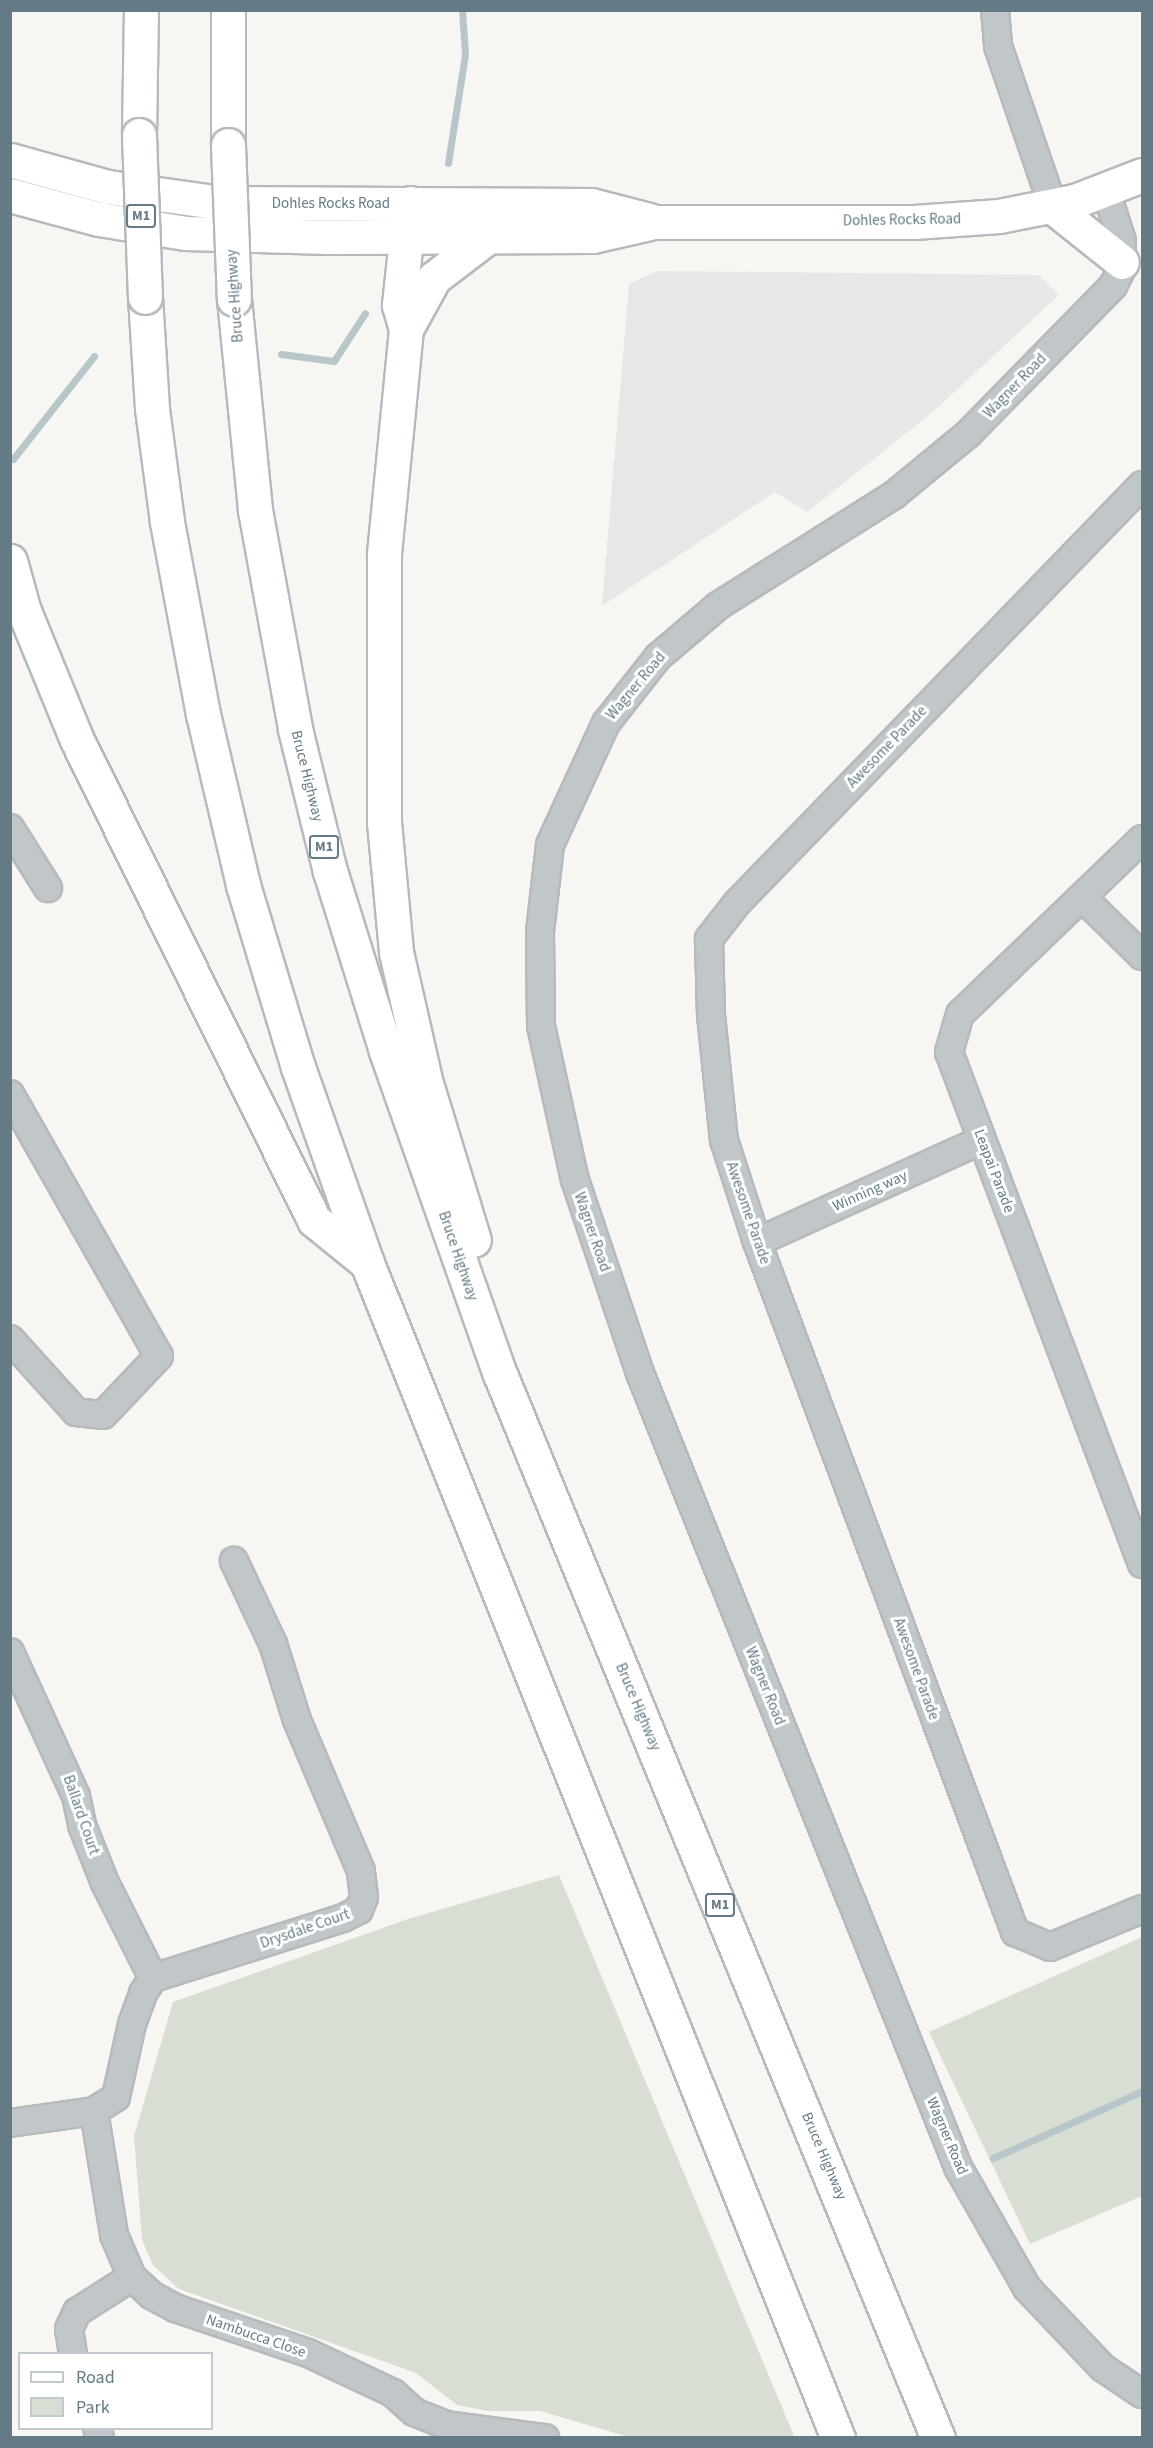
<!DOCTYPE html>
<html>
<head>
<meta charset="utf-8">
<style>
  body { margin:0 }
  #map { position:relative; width:1153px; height:2448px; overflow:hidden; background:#f7f6f3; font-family:"Source Sans 3",sans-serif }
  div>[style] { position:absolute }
  .built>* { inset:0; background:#e7e8e6 }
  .green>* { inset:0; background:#d8ded4 }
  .stream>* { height:7px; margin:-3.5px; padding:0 3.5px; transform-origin:3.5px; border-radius:3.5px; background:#b7c6c8 }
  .roads { filter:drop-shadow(2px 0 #b5babd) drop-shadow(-2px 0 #b5babd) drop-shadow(0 2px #b5babd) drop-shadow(0 -2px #b5babd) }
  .minor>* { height:26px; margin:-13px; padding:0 13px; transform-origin:13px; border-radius:13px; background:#c1c7c9 }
  .major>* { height:33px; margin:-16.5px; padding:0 16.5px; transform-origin:16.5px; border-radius:16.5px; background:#fff }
  .highway>* { height:33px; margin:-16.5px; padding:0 16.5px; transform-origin:16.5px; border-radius:16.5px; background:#fff }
  .bridges { filter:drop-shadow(2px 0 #b4b9bc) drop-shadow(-2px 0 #b4b9bc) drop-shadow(0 2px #b4b9bc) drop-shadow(0 -2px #b4b9bc) }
  .highway-bridge>* { height:33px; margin:-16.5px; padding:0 16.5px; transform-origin:16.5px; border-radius:16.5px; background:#fff }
  span { translate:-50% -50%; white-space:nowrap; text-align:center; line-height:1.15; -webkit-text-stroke:6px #fff; paint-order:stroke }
  .shield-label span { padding:2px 4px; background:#fff; border:2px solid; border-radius:4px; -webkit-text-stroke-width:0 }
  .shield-label { font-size:14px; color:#647a85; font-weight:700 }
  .street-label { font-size:15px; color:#647a85 }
  .frame { position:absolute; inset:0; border:12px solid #647a85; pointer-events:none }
  .legend { position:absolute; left:18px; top:2352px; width:195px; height:78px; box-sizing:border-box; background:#fff; border:2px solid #c1cace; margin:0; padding:8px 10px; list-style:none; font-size:18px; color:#647a85 }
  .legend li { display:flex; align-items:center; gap:12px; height:30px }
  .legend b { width:30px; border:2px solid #c1cace }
</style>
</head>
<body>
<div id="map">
  <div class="built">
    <i style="clip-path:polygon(657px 271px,1039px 275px,1059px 295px,934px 411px,807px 512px,775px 492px,602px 606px,629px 284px)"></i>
  </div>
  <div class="green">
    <i style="clip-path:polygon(559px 1875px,792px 2431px,794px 2437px,629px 2437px,540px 2411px,488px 2411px,457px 2405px,416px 2373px,179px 2289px,153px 2265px,142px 2240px,134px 2136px,173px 2002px,408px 1919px)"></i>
    <i style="clip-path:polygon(1142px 1937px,1142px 2196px,1030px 2244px,929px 2032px)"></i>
  </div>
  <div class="stream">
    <i style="left:448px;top:163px;width:110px;rotate:-81.1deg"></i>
    <i style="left:465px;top:54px;width:44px;rotate:-93.9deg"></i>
    <i style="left:281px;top:354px;width:53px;rotate:7.5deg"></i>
    <i style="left:334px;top:361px;width:57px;rotate:-57.1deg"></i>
    <i style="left:13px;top:459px;width:131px;rotate:-51.8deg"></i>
    <i style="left:993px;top:2158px;width:163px;rotate:-24.2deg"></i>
  </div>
  <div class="roads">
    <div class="minor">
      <i style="left:995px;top:10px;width:36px;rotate:85deg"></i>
      <i style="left:998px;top:46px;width:170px;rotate:71.1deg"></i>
      <i style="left:1106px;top:191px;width:52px;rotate:72.3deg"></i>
      <i style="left:1122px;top:241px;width:29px;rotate:92deg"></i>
      <i style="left:1121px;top:270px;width:18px;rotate:117deg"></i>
      <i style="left:1113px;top:286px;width:207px;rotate:134.4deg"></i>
      <i style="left:968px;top:434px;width:96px;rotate:140.5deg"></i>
      <i style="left:894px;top:495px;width:208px;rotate:147.8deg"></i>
      <i style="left:718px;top:606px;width:79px;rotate:139.6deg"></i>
      <i style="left:658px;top:657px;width:84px;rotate:128.2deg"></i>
      <i style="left:606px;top:723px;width:134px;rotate:114.7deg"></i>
      <i style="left:550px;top:845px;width:87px;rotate:96.6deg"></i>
      <i style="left:540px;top:931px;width:95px;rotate:89.4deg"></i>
      <i style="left:541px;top:1026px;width:158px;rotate:77.6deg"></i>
      <i style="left:575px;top:1180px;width:204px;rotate:71.4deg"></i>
      <i style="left:640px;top:1373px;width:855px;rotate:68.17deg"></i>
      <i style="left:958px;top:2167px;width:139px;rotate:60.3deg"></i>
      <i style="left:1027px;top:2288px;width:110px;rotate:46.5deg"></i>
      <i style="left:1103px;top:2368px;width:47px;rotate:33.7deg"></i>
      <i style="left:1142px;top:485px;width:582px;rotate:134.1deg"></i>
      <i style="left:737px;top:903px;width:46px;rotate:127.9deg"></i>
      <i style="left:709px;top:939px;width:76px;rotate:88.5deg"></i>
      <i style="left:711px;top:1015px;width:126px;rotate:84.1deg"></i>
      <i style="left:724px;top:1140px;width:107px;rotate:72.1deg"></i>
      <i style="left:757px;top:1242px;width:737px;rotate:69.5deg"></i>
      <i style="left:1015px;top:1932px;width:38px;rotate:23deg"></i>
      <i style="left:1050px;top:1947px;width:100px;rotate:-22.4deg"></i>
      <i style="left:10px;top:828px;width:71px;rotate:57.7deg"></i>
      <i style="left:1142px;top:839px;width:252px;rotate:136.1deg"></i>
      <i style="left:960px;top:1014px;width:40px;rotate:106deg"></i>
      <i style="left:949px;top:1052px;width:547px;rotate:69.35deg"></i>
      <i style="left:1083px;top:898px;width:83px;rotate:44.5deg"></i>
      <i style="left:10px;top:1094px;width:301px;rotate:60.4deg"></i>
      <i style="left:159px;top:1356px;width:81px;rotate:133.5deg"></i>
      <i style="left:103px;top:1415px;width:27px;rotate:-174deg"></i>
      <i style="left:76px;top:1412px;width:98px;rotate:-132.1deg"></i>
      <i style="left:757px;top:1242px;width:247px;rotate:-24.4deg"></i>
      <i style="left:10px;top:1652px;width:158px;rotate:65.4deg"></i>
      <i style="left:76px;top:1796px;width:30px;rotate:78deg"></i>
      <i style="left:82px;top:1825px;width:62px;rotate:68.4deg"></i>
      <i style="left:105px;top:1883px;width:106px;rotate:63.2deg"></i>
      <i style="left:94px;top:2111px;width:126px;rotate:80.8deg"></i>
      <i style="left:114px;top:2235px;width:46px;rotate:66.8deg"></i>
      <i style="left:132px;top:2277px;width:26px;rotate:43deg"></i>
      <i style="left:151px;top:2295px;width:27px;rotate:28deg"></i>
      <i style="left:175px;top:2308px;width:140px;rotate:18.7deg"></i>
      <i style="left:308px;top:2353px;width:94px;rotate:25.2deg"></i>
      <i style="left:393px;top:2393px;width:28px;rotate:42deg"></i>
      <i style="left:414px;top:2412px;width:35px;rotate:22deg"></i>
      <i style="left:447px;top:2425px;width:99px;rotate:7.6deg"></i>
      <i style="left:10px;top:2123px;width:85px;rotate:-8.1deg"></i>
      <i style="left:94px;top:2111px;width:26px;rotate:-32deg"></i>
      <i style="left:116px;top:2097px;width:75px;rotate:-77.6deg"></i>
      <i style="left:132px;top:2024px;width:33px;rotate:-70deg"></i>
      <i style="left:143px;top:1993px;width:18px;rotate:-56deg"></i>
      <i style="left:153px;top:1978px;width:199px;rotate:-17.5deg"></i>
      <i style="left:343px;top:1918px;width:18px;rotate:-27deg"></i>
      <i style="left:359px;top:1910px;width:14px;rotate:-69deg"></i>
      <i style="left:364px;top:1897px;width:26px;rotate:-97deg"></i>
      <i style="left:361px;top:1871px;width:164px;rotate:-113deg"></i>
      <i style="left:297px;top:1720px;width:80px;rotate:-107.5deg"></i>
      <i style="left:273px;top:1644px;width:92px;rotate:-115.2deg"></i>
      <i style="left:73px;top:2354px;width:25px;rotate:-99deg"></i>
      <i style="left:69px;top:2329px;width:19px;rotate:-65deg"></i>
      <i style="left:77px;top:2312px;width:65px;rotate:-32.5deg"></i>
      <i style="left:97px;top:2428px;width:10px;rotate:73deg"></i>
    </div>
    <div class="major">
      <i style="left:10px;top:160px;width:102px;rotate:15.4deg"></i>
      <i style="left:108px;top:187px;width:115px;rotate:8deg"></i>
      <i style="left:222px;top:203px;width:369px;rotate:0.3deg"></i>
      <i style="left:591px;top:205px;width:60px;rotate:14.5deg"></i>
      <i style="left:10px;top:195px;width:92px;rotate:15.1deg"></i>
      <i style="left:99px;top:219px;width:87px;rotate:9.2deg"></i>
      <i style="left:185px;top:233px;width:143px;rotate:1.6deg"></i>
      <i style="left:328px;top:237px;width:265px;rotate:-0.2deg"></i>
      <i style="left:593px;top:236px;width:63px;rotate:-12.9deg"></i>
      <i style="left:654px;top:222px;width:260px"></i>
      <i style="left:914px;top:222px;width:85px;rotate:-4deg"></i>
      <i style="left:999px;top:216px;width:77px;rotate:-11.2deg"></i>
      <i style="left:1075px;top:201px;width:72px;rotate:-21.2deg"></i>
      <i style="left:1053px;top:207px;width:88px;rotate:38.6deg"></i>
    </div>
    <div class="highway">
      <i style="left:139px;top:135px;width:125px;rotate:-89.1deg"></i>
      <i style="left:228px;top:145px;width:135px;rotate:-90deg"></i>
      <i style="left:410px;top:203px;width:103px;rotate:96.2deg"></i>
      <i style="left:399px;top:305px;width:25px;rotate:74deg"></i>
      <i style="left:406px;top:329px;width:227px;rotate:95.6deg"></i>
      <i style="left:384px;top:555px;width:267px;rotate:90deg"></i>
      <i style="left:384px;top:822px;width:131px;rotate:84.7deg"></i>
      <i style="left:396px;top:952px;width:131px;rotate:77.2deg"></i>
      <i style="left:425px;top:1080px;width:167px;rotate:73deg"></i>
      <i style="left:145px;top:297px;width:112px;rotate:86.4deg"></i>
      <i style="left:152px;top:409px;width:114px;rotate:82.4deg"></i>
      <i style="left:167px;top:522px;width:195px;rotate:79.4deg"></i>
      <i style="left:203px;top:714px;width:176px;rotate:76.8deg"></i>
      <i style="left:243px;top:885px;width:190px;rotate:73.2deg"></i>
      <i style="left:298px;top:1067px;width:208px;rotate:70.6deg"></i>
      <i style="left:367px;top:1263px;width:1266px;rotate:68.16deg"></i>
      <i style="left:234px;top:299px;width:212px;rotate:84.3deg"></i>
      <i style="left:255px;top:510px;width:223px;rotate:79.6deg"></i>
      <i style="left:295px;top:729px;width:146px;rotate:76.2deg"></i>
      <i style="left:330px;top:871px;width:189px;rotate:72.7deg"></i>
      <i style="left:386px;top:1051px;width:343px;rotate:70.6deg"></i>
      <i style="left:500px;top:1374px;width:1151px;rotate:67.63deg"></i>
      <i style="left:406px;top:329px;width:58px;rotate:-61.2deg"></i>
      <i style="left:434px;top:278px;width:69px;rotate:-37.4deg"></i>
      <i style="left:10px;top:561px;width:52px;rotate:74.4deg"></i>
      <i style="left:24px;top:611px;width:139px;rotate:67.7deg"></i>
      <i style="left:77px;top:740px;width:535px;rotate:63.72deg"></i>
      <i style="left:314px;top:1220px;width:68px;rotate:39.1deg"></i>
    </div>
  </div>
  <div class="bridges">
    <div class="highway-bridge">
      <i style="left:139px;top:135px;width:162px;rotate:87.9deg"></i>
      <i style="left:228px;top:145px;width:154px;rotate:87.8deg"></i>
    </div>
  </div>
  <div class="shield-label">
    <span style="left:141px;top:216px">M1</span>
    <span style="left:324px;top:847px">M1</span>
    <span style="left:720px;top:1905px">M1</span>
  </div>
  <div class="street-label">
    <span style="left:331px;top:204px">Dohles Rocks Road</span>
    <span style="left:902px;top:220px;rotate:-1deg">Dohles Rocks Road</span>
    <span style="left:235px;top:296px;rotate:-94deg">Bruce Highway</span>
    <span style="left:1015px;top:386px;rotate:-46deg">Wagner Road</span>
    <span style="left:636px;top:686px;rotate:-50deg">Wagner Road</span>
    <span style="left:887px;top:747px;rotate:-46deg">Awesome Parade</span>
    <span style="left:307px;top:776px;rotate:76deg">Bruce Highway</span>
    <span style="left:994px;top:1171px;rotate:69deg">Leapai Parade</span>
    <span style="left:870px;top:1191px;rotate:-24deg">Winning way</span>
    <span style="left:748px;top:1213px;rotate:71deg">Awesome Parade</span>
    <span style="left:592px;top:1232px;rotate:71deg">Wagner Road</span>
    <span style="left:458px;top:1256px;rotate:71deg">Bruce Highway</span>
    <span style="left:916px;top:1669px;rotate:70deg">Awesome Parade</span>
    <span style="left:765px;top:1686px;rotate:68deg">Wagner Road</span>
    <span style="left:638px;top:1707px;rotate:67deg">Bruce Highway</span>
    <span style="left:81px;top:1815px;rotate:71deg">Ballard Court</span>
    <span style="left:305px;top:1929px;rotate:-19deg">Drysdale Court</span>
    <span style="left:947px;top:2136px;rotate:67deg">Wagner Road</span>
    <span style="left:824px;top:2156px;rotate:67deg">Bruce Highway</span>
    <span style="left:256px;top:2336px;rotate:19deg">Nambucca Close</span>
  </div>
  <div class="frame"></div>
  <ul class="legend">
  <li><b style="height:8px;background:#fff"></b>Road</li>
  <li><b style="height:16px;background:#d8ded4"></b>Park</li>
  </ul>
</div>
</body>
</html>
